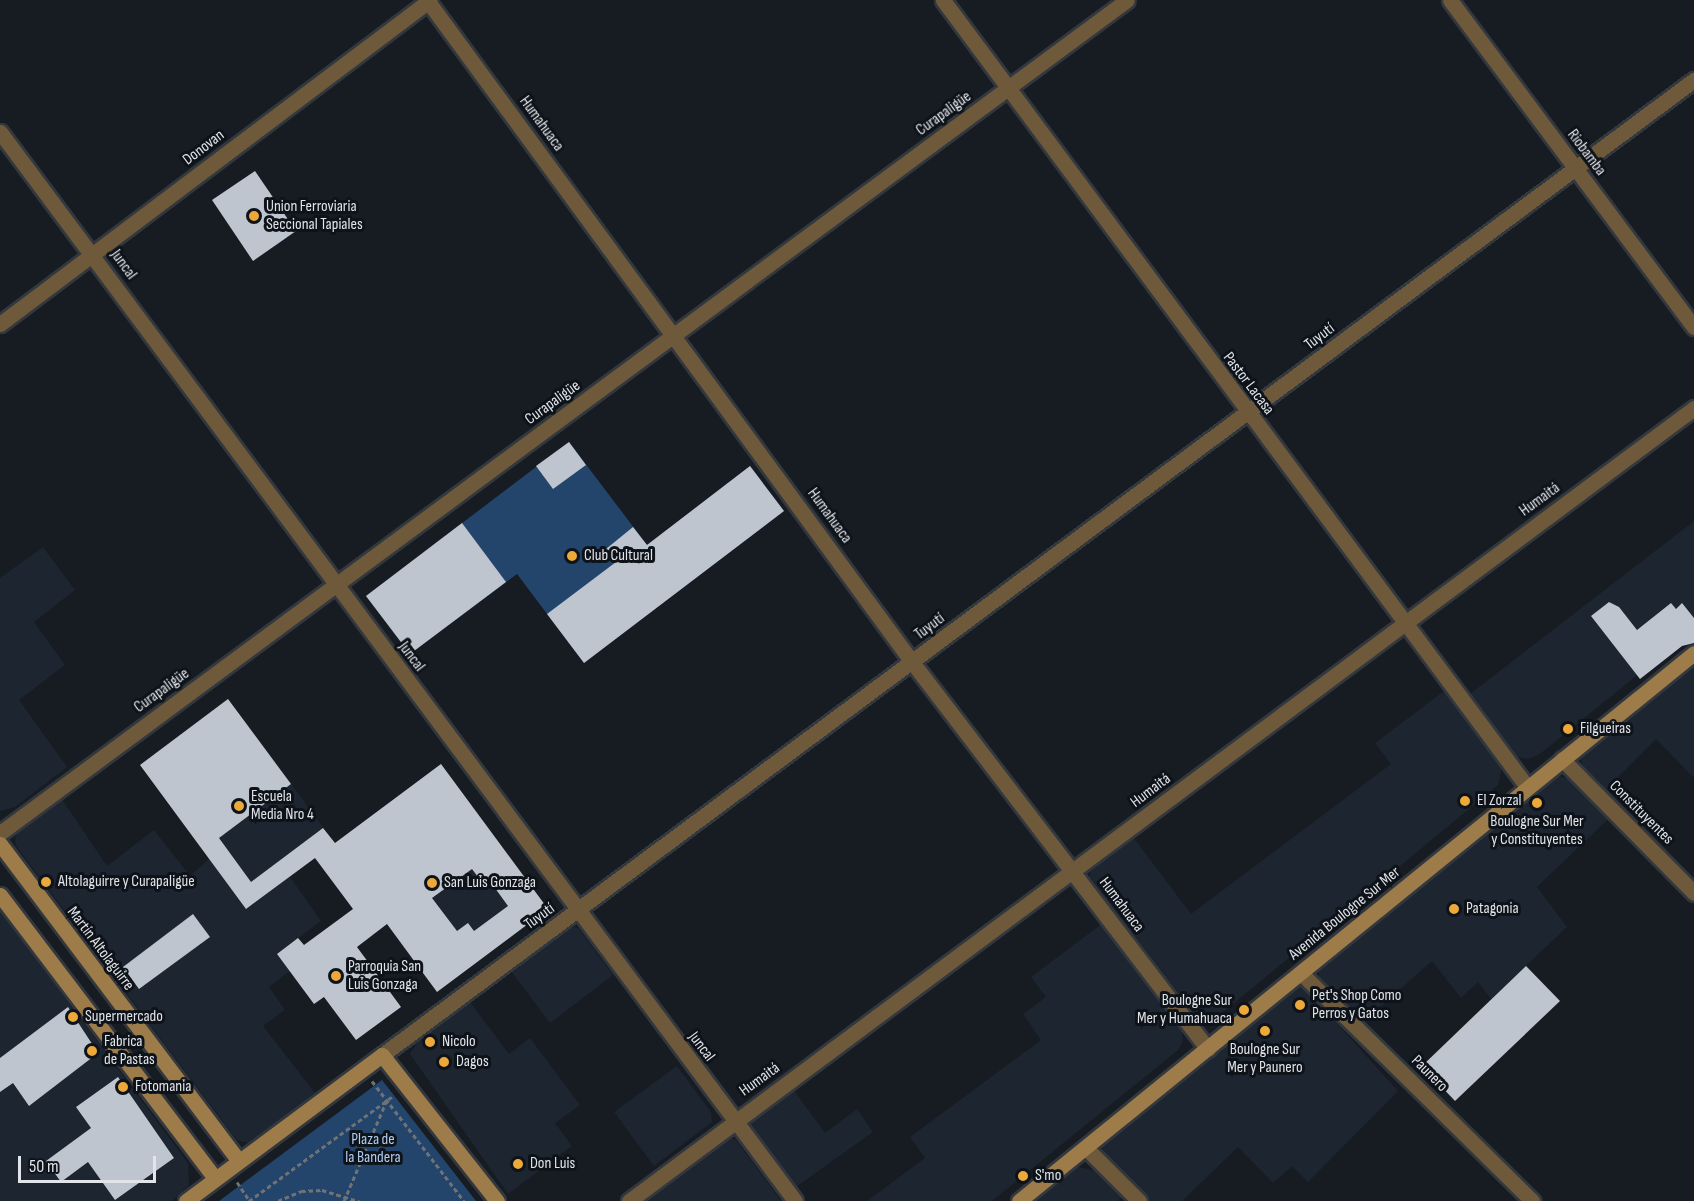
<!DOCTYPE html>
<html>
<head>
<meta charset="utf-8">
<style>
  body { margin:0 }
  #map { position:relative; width:1694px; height:1201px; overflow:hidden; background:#171c22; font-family:"Sofia Sans Condensed",sans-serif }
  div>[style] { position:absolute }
  .built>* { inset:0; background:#1c2530 }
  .green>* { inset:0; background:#23446b }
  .building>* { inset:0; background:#bec5ce }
  .path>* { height:3px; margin-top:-1.5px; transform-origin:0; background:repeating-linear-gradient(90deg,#6f7378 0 4.5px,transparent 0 7.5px) }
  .roads { filter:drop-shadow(2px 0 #33383e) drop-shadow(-2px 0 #33383e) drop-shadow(0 2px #33383e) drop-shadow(0 -2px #33383e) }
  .street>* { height:15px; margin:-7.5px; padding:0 7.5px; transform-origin:7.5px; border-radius:7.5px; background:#6e593b }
  .secondary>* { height:15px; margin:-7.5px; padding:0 7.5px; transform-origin:7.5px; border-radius:7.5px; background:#9e7c4a }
  .dots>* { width:16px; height:16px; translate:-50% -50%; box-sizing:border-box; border:3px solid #0e1319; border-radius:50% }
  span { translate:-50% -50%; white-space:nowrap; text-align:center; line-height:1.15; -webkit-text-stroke:6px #0e1319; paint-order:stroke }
  .street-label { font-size:16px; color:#e1e4e9 }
  .poi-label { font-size:16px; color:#e1e4e9 }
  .left { translate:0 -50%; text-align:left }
  .right { translate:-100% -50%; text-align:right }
  .park-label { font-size:16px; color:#b1cdf1 }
  .scale { position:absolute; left:18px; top:1156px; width:138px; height:27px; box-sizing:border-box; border:3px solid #e1e4e9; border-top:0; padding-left:8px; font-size:18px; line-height:21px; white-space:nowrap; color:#e1e4e9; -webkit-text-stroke:4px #0e1319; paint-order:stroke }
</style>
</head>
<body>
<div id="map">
  <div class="built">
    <i style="clip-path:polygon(1694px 521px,1694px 629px,1540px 754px,1529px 759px,1512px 756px,1466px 697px)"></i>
    <i style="clip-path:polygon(43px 547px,75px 590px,34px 622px,65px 665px,19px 700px,67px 767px,15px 807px,0 811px,0 578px)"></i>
    <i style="clip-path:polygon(1694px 659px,1694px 778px,1656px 739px,1605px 790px,1582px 768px,1581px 752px)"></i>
    <i style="clip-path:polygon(1444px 691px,1502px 768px,1498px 785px,1215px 1019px,1197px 1017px,1090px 877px,1090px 865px,1130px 833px,1191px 914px,1391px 764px,1375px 743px)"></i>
    <i style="clip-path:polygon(228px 699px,335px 843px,441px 764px,548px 909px,437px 992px,380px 915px,315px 858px,290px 877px,321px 921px,277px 954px,290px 971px,269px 987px,285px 1010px,263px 1026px,315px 1093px,249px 1143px,237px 1140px,16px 846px,15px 839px,21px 824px,59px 795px,107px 866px,154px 830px,190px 876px,209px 859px,140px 765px)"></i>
    <i style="clip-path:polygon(1555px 775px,1568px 779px,1608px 819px,1537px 887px,1567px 927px,1491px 999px,1478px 982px,1461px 998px,1432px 961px,1362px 1023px,1319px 979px,1319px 964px)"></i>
    <i style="clip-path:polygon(0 910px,188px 1163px,189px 1185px,172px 1201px,0 1201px)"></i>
    <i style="clip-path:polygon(1103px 923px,1181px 1029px,1183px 1040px,1178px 1050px,992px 1201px,867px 1201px,925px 1158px,910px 1137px,1041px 1040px,1023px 1014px,1046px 997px,1031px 977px)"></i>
    <i style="clip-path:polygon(571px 925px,579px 929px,613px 975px,550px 1023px,511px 971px)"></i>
    <i style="clip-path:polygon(1295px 984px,1305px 988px,1398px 1091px,1308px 1182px,1292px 1166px,1273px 1183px,1238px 1147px,1182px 1201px,1149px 1201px,1103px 1155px,1102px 1142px)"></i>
    <i style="clip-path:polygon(470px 1002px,509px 1054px,530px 1038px,580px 1105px,555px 1123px,572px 1146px,508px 1194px,410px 1054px,416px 1044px)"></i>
    <i style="clip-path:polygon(677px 1066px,711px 1112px,712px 1122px,654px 1166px,614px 1112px)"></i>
    <i style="clip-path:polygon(790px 1085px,825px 1133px,857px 1109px,873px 1132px,793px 1189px,748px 1128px,748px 1121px)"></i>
    <i style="clip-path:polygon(725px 1136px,736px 1140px,781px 1201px,637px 1201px)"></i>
    <i style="clip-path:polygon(1076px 1166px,1098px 1172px,1122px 1197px,1118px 1201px,1027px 1201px,1068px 1168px)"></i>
  </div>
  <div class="green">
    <i style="clip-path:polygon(569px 442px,647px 545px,750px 466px,784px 511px,584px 663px,517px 574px,410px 654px,366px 596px)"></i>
    <i style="clip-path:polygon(382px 1080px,476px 1201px,219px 1201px)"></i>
  </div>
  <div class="building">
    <i style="clip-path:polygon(255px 171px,296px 231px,253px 261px,212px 200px)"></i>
    <i style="clip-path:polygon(569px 442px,586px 465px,553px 489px,536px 466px)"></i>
    <i style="clip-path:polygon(750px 466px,784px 511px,584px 663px,547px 614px,616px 562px,606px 549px,633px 527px,647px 545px)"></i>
    <i style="clip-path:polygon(462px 523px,506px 582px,410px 654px,366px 596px)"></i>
    <i style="clip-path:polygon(1609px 602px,1619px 607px,1637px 630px,1671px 603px,1676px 609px,1682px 603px,1694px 618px,1694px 643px,1682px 646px,1640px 679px,1591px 616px)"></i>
    <i style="clip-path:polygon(evenodd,228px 699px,291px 784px,219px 838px,251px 882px,323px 828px,335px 843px,441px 764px,548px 909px,437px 992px,387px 924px,357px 947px,401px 1007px,356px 1040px,324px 997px,314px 1004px,277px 954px,298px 938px,304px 945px,353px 909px,315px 858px,246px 909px,140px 765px,228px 699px,472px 869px,481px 881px,487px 877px,508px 906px,474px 931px,468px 923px,457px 931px,432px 898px,472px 869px)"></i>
    <i style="clip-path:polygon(193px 914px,210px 937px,139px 989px,123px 967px)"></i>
    <i style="clip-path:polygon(1526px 966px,1560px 1001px,1455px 1101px,1422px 1066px)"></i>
    <i style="clip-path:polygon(68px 1007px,98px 1053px,29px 1106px,13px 1083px,0 1092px,0 1058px)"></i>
    <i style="clip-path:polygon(118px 1077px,174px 1158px,115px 1200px,88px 1162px,61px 1182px,46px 1161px,91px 1128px,76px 1107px)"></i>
  </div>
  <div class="path">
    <i style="left:372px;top:1081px;width:151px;rotate:52.5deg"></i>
    <i style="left:237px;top:1182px;width:23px;rotate:56deg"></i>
    <i style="left:249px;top:1201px;width:178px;rotate:-36.1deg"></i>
    <i style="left:278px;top:1201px;width:25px;rotate:-23deg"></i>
    <i style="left:301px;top:1191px;width:21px;rotate:-3deg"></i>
    <i style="left:322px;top:1190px;width:39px;rotate:17deg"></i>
    <i style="left:344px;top:1201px;width:108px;rotate:-67deg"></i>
  </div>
  <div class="roads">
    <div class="street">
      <i style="left:427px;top:0;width:821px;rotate:53.77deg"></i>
      <i style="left:912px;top:662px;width:487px;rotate:52.6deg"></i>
      <i style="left:943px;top:0;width:981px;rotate:53.41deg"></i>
      <i style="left:1450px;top:0;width:408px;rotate:53.3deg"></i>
      <i style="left:0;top:132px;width:1332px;rotate:53.36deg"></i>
      <i style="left:0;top:324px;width:538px;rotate:-37deg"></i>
      <i style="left:1562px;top:759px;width:188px;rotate:45.4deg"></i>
      <i style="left:0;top:833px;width:1401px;rotate:-36.47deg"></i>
      <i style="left:1301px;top:973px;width:325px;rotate:44.6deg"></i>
      <i style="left:382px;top:1055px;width:1635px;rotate:-36.62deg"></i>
      <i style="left:1086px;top:1148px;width:75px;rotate:45deg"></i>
      <i style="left:629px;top:1201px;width:1328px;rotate:-36.67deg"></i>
    </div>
    <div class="secondary">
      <i style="left:0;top:844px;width:396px;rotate:53deg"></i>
      <i style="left:0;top:895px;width:355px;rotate:52.8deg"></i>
      <i style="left:186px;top:1201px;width:244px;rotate:-36.7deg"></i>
      <i style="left:382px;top:1055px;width:186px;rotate:51.8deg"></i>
      <i style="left:1019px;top:1201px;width:869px;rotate:-39.07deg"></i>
    </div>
  </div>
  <div class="dots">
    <i style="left:254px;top:216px;background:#eca93a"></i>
    <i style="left:572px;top:556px;background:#eca93a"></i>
    <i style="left:1568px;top:729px;background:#eca93a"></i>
    <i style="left:1465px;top:801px;background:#eca93a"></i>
    <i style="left:1537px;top:803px;background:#eca93a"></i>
    <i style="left:239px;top:806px;background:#eca93a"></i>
    <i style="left:46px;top:882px;background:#eca93a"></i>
    <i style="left:432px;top:883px;background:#eca93a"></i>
    <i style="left:1454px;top:909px;background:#eca93a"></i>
    <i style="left:336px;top:976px;background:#eca93a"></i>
    <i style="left:1300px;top:1005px;background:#eca93a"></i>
    <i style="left:1244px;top:1010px;background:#eca93a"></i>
    <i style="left:73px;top:1017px;background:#eca93a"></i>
    <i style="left:1265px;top:1031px;background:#eca93a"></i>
    <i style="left:430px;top:1042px;background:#eca93a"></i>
    <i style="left:92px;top:1051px;background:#eca93a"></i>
    <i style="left:444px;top:1062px;background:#eca93a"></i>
    <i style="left:123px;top:1087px;background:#eca93a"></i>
    <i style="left:518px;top:1164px;background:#eca93a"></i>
    <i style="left:1023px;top:1176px;background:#eca93a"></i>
  </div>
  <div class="street-label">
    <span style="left:944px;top:114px;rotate:-36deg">Curapaligüe</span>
    <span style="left:541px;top:124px;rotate:54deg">Humahuaca</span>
    <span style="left:204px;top:148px;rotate:-37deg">Donovan</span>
    <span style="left:1586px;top:153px;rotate:53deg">Riobamba</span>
    <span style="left:123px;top:265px;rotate:54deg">Juncal</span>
    <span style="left:1320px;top:337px;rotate:-37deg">Tuyutí</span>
    <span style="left:1248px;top:384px;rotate:53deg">Pastor Lacasa</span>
    <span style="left:553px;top:403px;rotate:-36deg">Curapaligüe</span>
    <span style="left:1540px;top:500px;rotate:-36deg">Humaitá</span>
    <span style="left:829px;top:516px;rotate:54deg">Humahuaca</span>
    <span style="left:930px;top:627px;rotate:-37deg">Tuyutí</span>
    <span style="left:411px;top:657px;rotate:53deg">Juncal</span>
    <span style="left:162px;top:691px;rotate:-36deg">Curapaligüe</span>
    <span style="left:1151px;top:791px;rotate:-37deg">Humaitá</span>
    <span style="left:1641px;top:813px;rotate:45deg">Constituyentes</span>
    <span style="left:1121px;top:905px;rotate:53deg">Humahuaca</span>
    <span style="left:1345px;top:914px;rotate:-39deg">Avenida Boulogne Sur Mer</span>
    <span style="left:540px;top:917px;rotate:-36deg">Tuyutí</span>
    <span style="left:100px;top:949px;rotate:53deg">Martín Altolaguirre</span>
    <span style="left:701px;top:1047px;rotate:53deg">Juncal</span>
    <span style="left:1429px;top:1074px;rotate:45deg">Paunero</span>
    <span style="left:760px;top:1080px;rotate:-36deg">Humaitá</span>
  </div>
  <div class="poi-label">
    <span class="left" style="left:266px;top:216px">Union Ferroviaria<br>Seccional Tapiales</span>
    <span class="left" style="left:584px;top:556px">Club Cultural</span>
    <span class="left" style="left:1580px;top:729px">Filgueiras</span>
    <span class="left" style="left:251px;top:806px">Escuela<br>Media Nro 4</span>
    <span class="left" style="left:1477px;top:801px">El Zorzal</span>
    <span style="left:1537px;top:831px">Boulogne Sur Mer<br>y Constituyentes</span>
    <span class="left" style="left:58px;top:882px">Altolaguirre y Curapaligüe</span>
    <span class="left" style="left:444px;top:883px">San Luis Gonzaga</span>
    <span class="left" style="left:1466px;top:909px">Patagonia</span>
    <span class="left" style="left:348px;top:976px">Parroquia San<br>Luis Gonzaga</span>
    <span class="left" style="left:1312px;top:1005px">Pet's Shop Como<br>Perros y Gatos</span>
    <span class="right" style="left:1232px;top:1010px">Boulogne Sur<br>Mer y Humahuaca</span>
    <span class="left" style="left:85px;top:1017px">Supermercado</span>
    <span class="left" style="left:104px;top:1051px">Fabrica<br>de Pastas</span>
    <span class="left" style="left:442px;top:1042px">Nicolo</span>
    <span style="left:1265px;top:1059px">Boulogne Sur<br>Mer y Paunero</span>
    <span class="left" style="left:456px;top:1062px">Dagos</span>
    <span class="left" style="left:135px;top:1087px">Fotomania</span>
    <span class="left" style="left:530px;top:1164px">Don Luis</span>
    <span class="left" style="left:1035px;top:1176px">S'mo</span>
  </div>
  <div class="park-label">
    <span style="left:373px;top:1149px">Plaza de<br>la Bandera</span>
  </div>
  <div class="scale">50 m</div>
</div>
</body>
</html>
